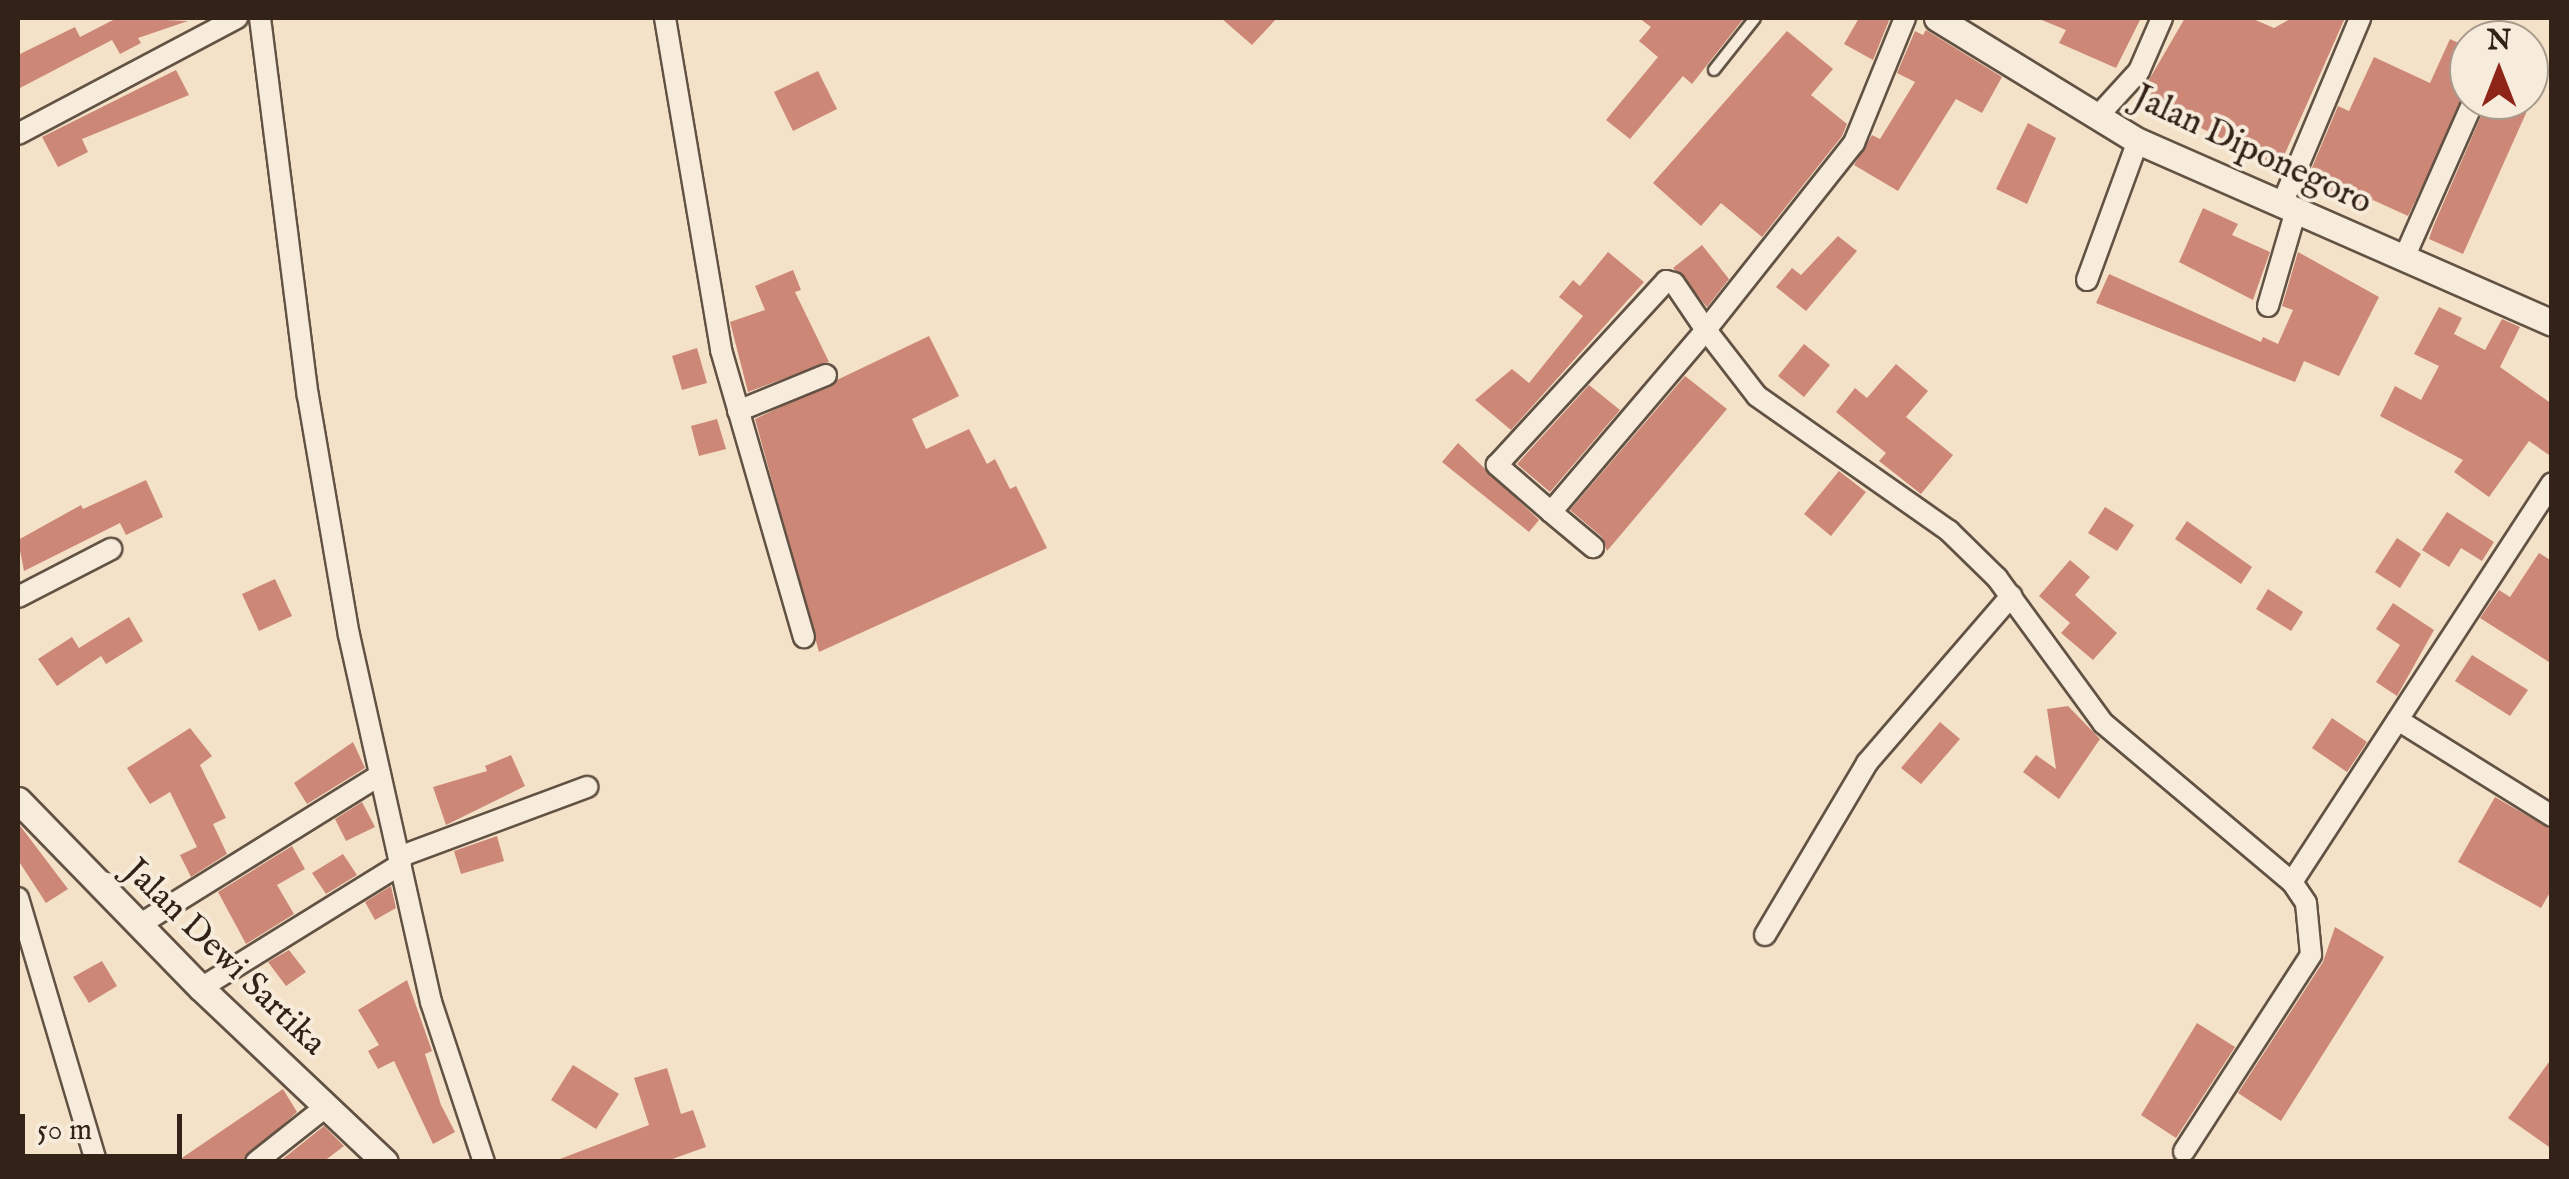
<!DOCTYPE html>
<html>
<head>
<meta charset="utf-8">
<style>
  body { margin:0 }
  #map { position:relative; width:2569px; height:1179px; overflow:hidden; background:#f3e2c7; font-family:"IM FELL English",serif }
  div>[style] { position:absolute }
  .building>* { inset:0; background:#cd8777 }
  .roads { filter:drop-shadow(2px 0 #625244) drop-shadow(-2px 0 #625244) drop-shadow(0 2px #625244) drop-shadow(0 -2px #625244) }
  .service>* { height:10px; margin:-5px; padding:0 5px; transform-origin:5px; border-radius:5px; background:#f7ecdb }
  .minor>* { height:20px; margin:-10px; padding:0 10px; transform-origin:10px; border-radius:10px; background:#f7ecdb }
  .tertiary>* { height:25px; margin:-12.5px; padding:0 12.5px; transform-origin:12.5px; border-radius:12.5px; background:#f7ecdb }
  span { translate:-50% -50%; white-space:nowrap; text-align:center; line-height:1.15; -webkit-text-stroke:8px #f7ecdb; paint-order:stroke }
  .street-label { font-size:35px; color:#322218 }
  .frame { position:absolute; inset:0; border:20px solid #322218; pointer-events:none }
  .north { position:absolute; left:2449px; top:20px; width:100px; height:100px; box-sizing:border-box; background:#f7ecdb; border:2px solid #a89b8d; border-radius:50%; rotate:0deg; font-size:28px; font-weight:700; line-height:40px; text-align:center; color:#322218 }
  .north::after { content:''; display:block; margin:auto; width:35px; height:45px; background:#8f2418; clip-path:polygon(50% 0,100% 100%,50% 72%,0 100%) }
  .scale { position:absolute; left:20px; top:1114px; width:162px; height:45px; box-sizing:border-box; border:5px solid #322218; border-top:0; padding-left:12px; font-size:30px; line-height:35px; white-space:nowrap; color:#322218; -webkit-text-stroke:8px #f7ecdb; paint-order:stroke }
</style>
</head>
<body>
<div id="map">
  <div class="building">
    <i style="clip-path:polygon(117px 18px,188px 21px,138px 38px,141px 43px,120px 54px,112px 40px,18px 89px,18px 55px,75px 27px,80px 37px)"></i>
    <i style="clip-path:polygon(1221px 18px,1277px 18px,1252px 45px)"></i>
    <i style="clip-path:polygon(1639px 18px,1744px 18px,1692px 84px,1683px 76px,1630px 139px,1606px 120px,1658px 57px,1639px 41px,1651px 27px)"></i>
    <i style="clip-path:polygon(1859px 18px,1890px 18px,1873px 60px,1844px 44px)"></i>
    <i style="clip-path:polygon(2037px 18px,2141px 18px,2116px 68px,2059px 43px,2066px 30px)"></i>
    <i style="clip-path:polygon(2185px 18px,2251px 18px,2274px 28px,2292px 18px,2345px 18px,2279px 167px,2139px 97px)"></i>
    <i style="clip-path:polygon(1926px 30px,2002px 77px,1982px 113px,1956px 99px,1898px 191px,1854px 165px,1872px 135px,1880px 139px,1915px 82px,1897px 73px,1915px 31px,1923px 35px)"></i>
    <i style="clip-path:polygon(1787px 31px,1833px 69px,1811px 95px,1847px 124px,1842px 136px,1762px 237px,1721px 203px,1701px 226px,1653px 183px)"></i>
    <i style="clip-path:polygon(2450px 39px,2469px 48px,2469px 88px,2408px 216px,2373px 200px,2368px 212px,2314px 187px,2320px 174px,2311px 170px,2338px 106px,2349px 111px,2374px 57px,2430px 83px)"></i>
    <i style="clip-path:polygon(2529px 55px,2548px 64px,2463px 254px,2429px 239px,2433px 227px,2488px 100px,2529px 100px)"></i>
    <i style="clip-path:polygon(176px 70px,189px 95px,82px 139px,88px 152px,58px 167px,42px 137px)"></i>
    <i style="clip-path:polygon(818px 71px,837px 109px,793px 131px,774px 92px)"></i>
    <i style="clip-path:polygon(2028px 123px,2056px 138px,2027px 204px,1996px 189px)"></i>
    <i style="clip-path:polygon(2203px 208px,2238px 224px,2232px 235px,2270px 252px,2253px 300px,2179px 262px)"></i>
    <i style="clip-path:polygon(1838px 236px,1857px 251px,1806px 311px,1776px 287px,1792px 268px,1801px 275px)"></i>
    <i style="clip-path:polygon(1702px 245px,1729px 279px,1707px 307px,1673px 268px)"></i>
    <i style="clip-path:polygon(1608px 252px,1644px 282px,1511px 430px,1475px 400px,1512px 369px,1529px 383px,1583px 316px,1559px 297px,1573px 280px,1580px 286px)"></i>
    <i style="clip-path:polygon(2298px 252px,2379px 297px,2339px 376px,2304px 361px,2295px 382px,2096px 303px,2109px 274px,2261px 342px,2263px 337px,2278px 344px,2293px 310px,2282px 306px)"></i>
    <i style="clip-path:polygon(793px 270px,801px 290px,795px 292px,829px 362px,748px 392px,730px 322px,765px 310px,755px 286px)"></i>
    <i style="clip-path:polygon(2439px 307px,2462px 318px,2454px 334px,2485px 350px,2502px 319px,2520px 327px,2500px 367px,2552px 404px,2552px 457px,2529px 441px,2489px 497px,2454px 472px,2463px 460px,2380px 416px,2395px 386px,2421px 400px,2439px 366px,2414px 354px)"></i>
    <i style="clip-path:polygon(929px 336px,959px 396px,912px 419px,926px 449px,969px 429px,987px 464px,995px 459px,1010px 489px,1016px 486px,1047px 548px,819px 652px,755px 419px)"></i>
    <i style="clip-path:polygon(1804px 344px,1830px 365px,1804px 397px,1778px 376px)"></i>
    <i style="clip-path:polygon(697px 348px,707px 383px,682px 390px,672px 356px)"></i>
    <i style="clip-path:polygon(1896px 364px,1928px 391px,1906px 417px,1953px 455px,1921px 494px,1879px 461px,1886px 453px,1836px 412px,1855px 388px,1867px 398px)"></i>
    <i style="clip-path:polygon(1685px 376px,1727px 409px,1607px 551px,1602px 537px,1570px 510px)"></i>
    <i style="clip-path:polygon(1589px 385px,1620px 410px,1550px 492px,1517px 464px)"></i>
    <i style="clip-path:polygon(717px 419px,726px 449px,699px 456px,691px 426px)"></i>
    <i style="clip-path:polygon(1458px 443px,1539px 520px,1529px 532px,1442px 462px)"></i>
    <i style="clip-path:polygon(1839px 471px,1866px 492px,1831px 536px,1804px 514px)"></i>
    <i style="clip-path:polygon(146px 480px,163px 517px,126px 535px,120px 523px,24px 571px,18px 540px,81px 505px,83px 509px)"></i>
    <i style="clip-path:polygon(2105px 507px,2134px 525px,2117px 551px,2088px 533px)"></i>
    <i style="clip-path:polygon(2447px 512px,2494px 542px,2482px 561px,2461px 548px,2449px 567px,2422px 550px)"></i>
    <i style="clip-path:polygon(2187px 521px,2252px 567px,2241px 584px,2175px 539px)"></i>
    <i style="clip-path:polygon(2397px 538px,2421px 554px,2400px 588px,2375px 572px)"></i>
    <i style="clip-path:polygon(2539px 553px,2552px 561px,2552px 664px,2480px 618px,2499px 590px,2510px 597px)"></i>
    <i style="clip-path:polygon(2070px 560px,2090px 577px,2075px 595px,2117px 633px,2093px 660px,2061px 633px,2070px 623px,2039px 596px)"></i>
    <i style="clip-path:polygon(275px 579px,292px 616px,259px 631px,242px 594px)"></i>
    <i style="clip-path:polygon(2268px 589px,2303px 612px,2291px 631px,2256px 609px)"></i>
    <i style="clip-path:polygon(2393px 603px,2434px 630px,2397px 696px,2376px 682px,2400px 645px,2376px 629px)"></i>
    <i style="clip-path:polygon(129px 617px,143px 641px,106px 664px,101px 656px,57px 686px,38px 659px,72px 637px,79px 648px)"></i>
    <i style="clip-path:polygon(2472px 655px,2528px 690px,2510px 716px,2455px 681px)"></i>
    <i style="clip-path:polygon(2068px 706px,2100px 739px,2059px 799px,2023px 772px,2036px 755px,2056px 769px,2047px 709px)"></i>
    <i style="clip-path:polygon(2332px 718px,2367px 742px,2347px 772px,2312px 748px)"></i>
    <i style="clip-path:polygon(1940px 722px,1960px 739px,1921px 784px,1901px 768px)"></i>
    <i style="clip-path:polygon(190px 728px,212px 756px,200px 765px,226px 818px,213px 824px,227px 854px,191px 877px,180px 855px,197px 847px,170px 792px,150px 804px,127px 768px)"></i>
    <i style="clip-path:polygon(353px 742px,365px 768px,307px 804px,294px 783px)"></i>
    <i style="clip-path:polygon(511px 755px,525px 786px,446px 825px,433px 787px,487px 771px,485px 766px)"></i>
    <i style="clip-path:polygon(2495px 797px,2552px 830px,2552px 889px,2541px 908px,2458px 862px)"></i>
    <i style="clip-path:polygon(362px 802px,375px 827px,346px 841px,335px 819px)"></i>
    <i style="clip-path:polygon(18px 823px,68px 889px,46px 903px,18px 860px)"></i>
    <i style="clip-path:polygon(497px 836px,504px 861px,461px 874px,454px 851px)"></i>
    <i style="clip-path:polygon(292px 846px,305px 869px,277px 885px,294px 914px,246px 944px,218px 892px)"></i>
    <i style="clip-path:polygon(343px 854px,357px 875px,326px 894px,312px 873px)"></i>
    <i style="clip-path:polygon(391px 886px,396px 908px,375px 920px,365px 902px)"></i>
    <i style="clip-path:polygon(2335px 927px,2384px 957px,2281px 1121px,2238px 1093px,2323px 962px)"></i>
    <i style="clip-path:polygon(289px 950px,306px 972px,286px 986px,268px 962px)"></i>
    <i style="clip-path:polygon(102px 961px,117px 986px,89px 1003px,73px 977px)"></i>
    <i style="clip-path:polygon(407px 980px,432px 1051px,425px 1054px,441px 1105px,455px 1132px,433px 1144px,394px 1061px,378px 1069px,368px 1051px,379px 1045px,358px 1010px)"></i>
    <i style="clip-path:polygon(2197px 1023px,2235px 1047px,2176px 1138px,2141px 1115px)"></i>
    <i style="clip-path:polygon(2552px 1058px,2552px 1149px,2508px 1118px)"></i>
    <i style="clip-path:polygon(573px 1065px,619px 1094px,596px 1129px,551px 1100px)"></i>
    <i style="clip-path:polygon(667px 1068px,681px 1114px,693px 1110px,706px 1147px,664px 1162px,552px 1162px,649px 1125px,634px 1078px)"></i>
    <i style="clip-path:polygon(283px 1089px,297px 1112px,243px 1162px,176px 1162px)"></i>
    <i style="clip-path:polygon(324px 1126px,344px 1146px,323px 1162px,279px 1162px)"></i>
  </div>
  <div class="roads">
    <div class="service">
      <i style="left:1714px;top:70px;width:66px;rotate:-51.7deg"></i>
    </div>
    <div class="minor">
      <i style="left:260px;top:18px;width:381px;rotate:82.8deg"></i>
      <i style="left:308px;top:396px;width:242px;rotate:80.3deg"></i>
      <i style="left:349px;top:635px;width:376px;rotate:77.4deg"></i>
      <i style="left:431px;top:1002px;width:169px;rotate:71.7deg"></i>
      <i style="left:665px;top:18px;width:337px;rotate:80.4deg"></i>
      <i style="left:721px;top:350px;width:299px;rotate:73.9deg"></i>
      <i style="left:1905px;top:18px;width:135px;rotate:112.2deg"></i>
      <i style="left:1854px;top:143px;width:238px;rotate:128.4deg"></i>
      <i style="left:1706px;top:330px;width:239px;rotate:130.4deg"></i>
      <i style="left:1551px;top:512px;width:72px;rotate:-139deg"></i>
      <i style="left:1497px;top:465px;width:250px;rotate:-47.4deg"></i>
      <i style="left:1666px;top:281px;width:8px;rotate:14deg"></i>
      <i style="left:1674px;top:283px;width:57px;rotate:55.8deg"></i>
      <i style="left:1706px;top:330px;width:83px;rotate:52.3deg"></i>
      <i style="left:1757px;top:396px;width:235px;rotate:35.1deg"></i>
      <i style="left:1949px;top:531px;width:67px;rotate:44.4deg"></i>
      <i style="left:1997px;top:578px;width:180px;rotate:53.8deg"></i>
      <i style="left:2103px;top:723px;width:247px;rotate:40.1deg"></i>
      <i style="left:2292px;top:882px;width:25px;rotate:56deg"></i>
      <i style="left:2306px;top:903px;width:52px;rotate:84.5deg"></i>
      <i style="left:2311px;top:955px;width:234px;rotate:122.9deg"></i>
      <i style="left:2097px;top:117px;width:62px;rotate:-47.6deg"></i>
      <i style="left:2139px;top:71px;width:58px;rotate:-66.5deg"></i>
      <i style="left:18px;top:134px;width:248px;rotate:-27.9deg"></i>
      <i style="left:2282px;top:204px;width:202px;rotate:-67.2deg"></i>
      <i style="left:2404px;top:258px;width:173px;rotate:-66.1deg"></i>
      <i style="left:2087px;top:280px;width:148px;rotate:-69.9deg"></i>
      <i style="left:2268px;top:306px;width:100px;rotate:-73.7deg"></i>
      <i style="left:738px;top:411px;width:95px;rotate:-22.2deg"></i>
      <i style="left:1551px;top:512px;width:55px;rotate:39.8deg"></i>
      <i style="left:18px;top:597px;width:105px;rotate:-27.3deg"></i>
      <i style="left:2398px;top:720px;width:181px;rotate:31.9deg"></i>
      <i style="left:399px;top:857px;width:201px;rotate:-20.4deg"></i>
      <i style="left:2292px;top:882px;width:476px;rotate:-56.9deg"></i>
      <i style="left:18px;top:898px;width:275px;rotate:73.5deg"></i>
      <i style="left:139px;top:925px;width:284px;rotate:-31.9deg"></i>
      <i style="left:1765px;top:935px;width:200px;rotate:-59.3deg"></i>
      <i style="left:1867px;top:763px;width:221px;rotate:-49.2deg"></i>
      <i style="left:201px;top:988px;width:235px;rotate:-31.8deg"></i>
      <i style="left:256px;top:1162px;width:90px;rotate:-38.3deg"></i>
    </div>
    <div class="tertiary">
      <i style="left:1937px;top:18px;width:236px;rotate:31.5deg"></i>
      <i style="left:2138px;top:141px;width:452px;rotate:23.7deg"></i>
      <i style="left:18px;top:800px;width:262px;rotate:45.8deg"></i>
      <i style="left:201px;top:988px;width:253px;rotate:43.4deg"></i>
    </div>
  </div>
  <div class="street-label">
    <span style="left:2252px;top:151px;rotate:25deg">Jalan Diponegoro</span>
    <span style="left:224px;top:958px;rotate:44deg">Jalan Dewi Sartika</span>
  </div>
  <div class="frame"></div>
  <div class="north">N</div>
  <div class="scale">50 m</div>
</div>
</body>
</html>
